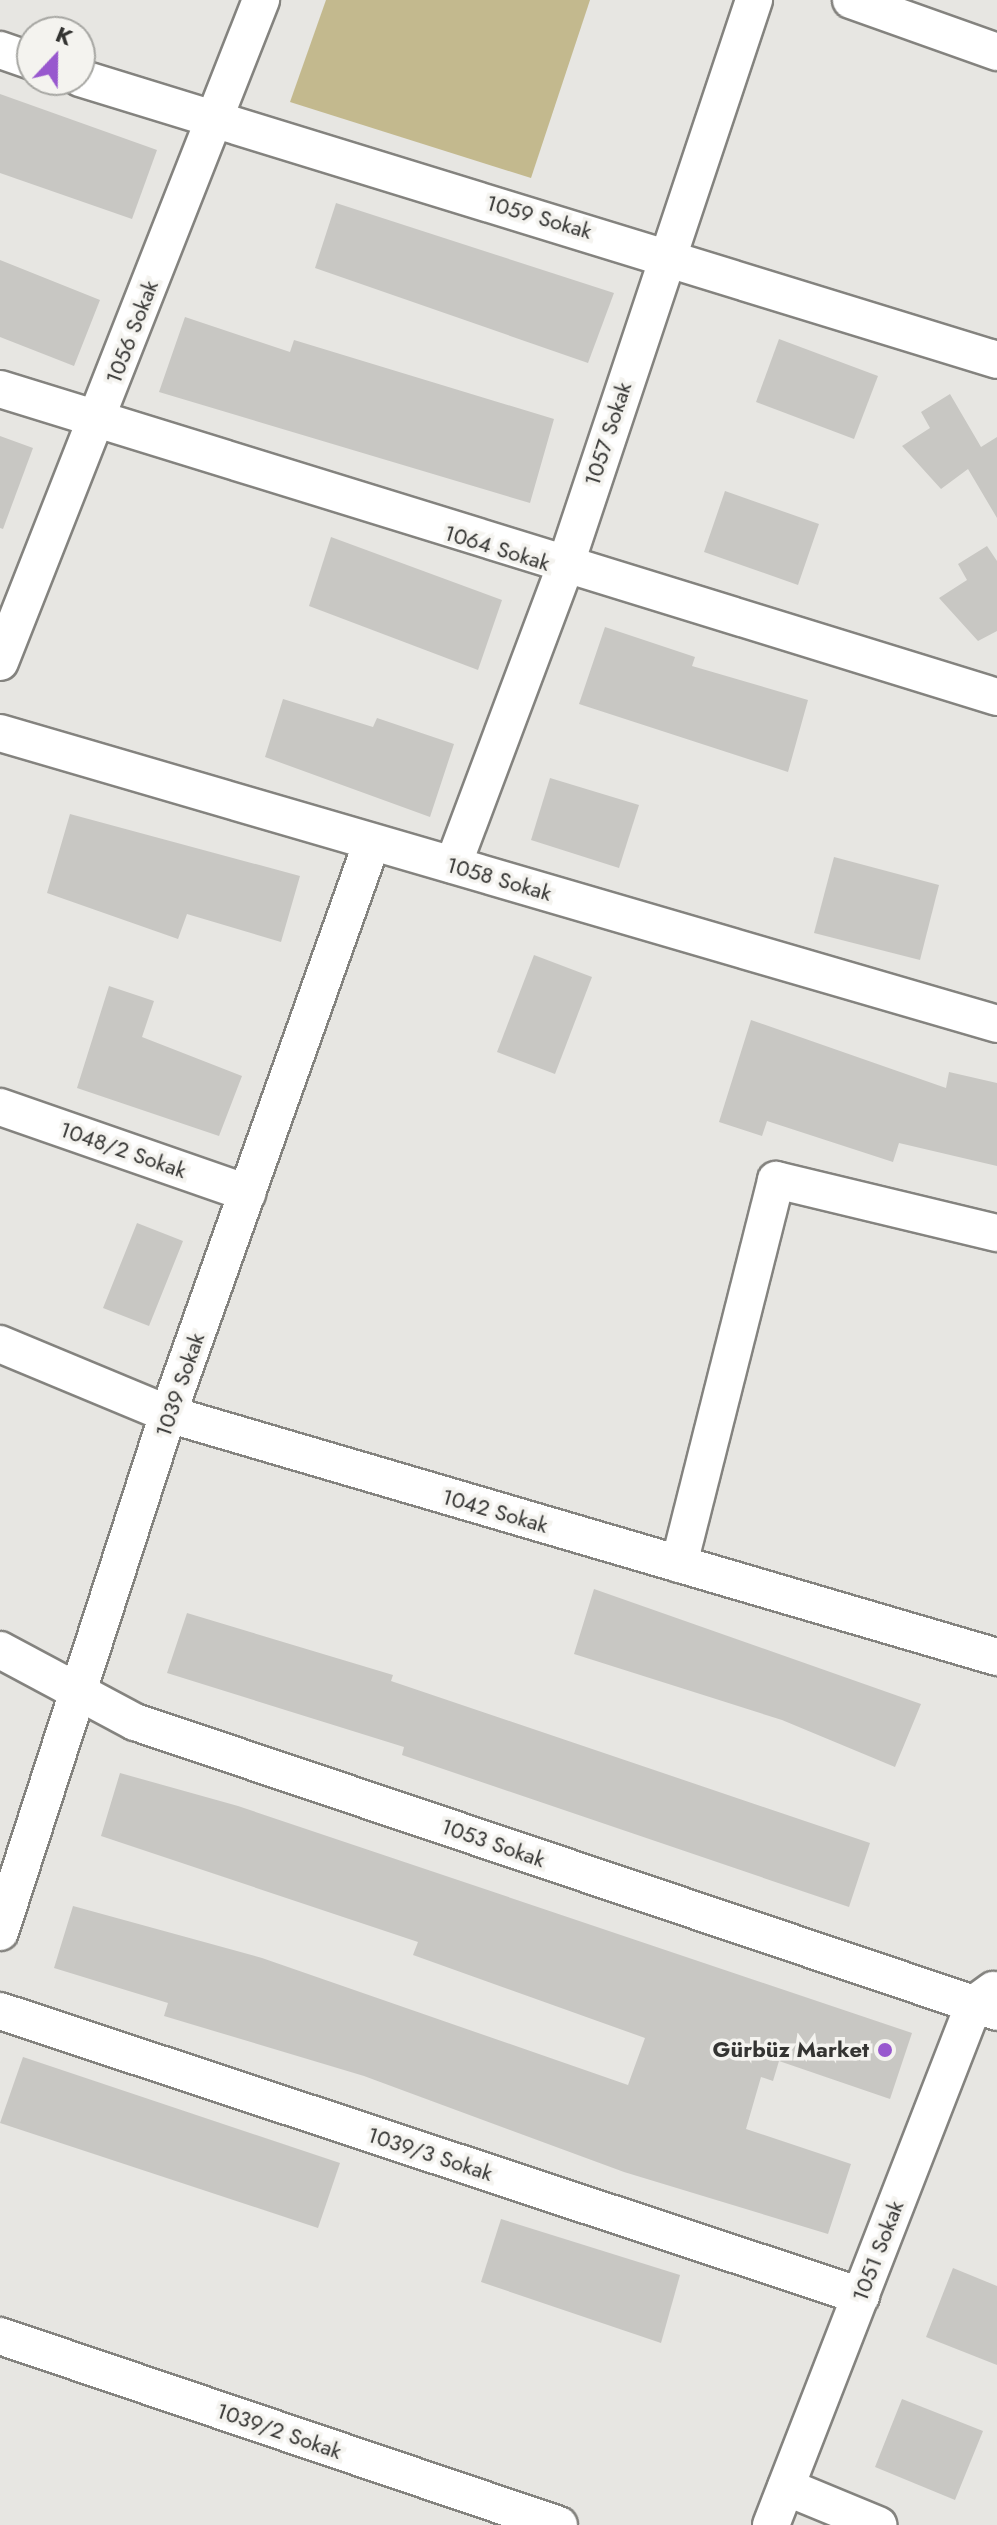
<!DOCTYPE html>
<html>
<head>
<meta charset="utf-8">
<style>
  body { margin:0 }
  #map { position:relative; width:997px; height:2525px; overflow:hidden; background:#e7e6e2; font-family:Jost,sans-serif }
  div>[style] { position:absolute }
  .green>* { inset:0; background:#c3b98e }
  .building>* { inset:0; background:#c8c7c3 }
  .roads { filter:drop-shadow(2px 0 #84837f) drop-shadow(-2px 0 #84837f) drop-shadow(0 2px #84837f) drop-shadow(0 -2px #84837f) }
  .minor>* { height:36px; margin:-18px; padding:0 18px; transform-origin:18px; border-radius:18px; background:#fff }
  .dots>* { width:22px; height:22px; translate:-50% -50%; box-sizing:border-box; border:4px solid #f4f3ef; border-radius:50% }
  span { translate:-50% -50%; white-space:nowrap; text-align:center; line-height:1.15; -webkit-text-stroke:7px #f4f3ef; paint-order:stroke }
  .street-label { font-size:22px; color:#343432 }
  .poi-label { font-size:22px; color:#343432; font-weight:700 }
  .right { translate:-100% -50%; text-align:right }
  .north { position:absolute; left:16px; top:16px; width:80px; height:80px; box-sizing:border-box; background:#f4f3ef; border:2px solid #a7a7a3; border-radius:50%; rotate:22deg; font-size:22px; font-weight:700; line-height:32px; text-align:center; color:#343432 }
  .north::after { content:''; display:block; margin:auto; width:28px; height:36px; background:#9858ce; clip-path:polygon(50% 0,100% 100%,50% 72%,0 100%) }
</style>
</head>
<body>
<div id="map">
  <div class="green">
    <i style="clip-path:polygon(326px 0,590px 0,531px 178px,290px 102px)"></i>
  </div>
  <div class="building">
    <i style="clip-path:polygon(0 94px,157px 150px,132px 219px,0 173px)"></i>
    <i style="clip-path:polygon(336px 203px,614px 293px,588px 363px,315px 268px)"></i>
    <i style="clip-path:polygon(0 260px,100px 300px,74px 366px,0 337px)"></i>
    <i style="clip-path:polygon(185px 317px,290px 352px,294px 340px,554px 419px,530px 503px,159px 392px)"></i>
    <i style="clip-path:polygon(779px 339px,878px 376px,854px 439px,756px 402px)"></i>
    <i style="clip-path:polygon(950px 394px,981px 447px,997px 437px,997px 518px,968px 469px,941px 489px,902px 446px,930px 428px,921px 412px)"></i>
    <i style="clip-path:polygon(0 436px,33px 448px,3px 529px,0 528px)"></i>
    <i style="clip-path:polygon(725px 491px,819px 524px,798px 585px,704px 552px)"></i>
    <i style="clip-path:polygon(331px 537px,502px 600px,478px 670px,309px 606px)"></i>
    <i style="clip-path:polygon(987px 546px,997px 561px,997px 631px,978px 641px,939px 598px,967px 580px,958px 564px)"></i>
    <i style="clip-path:polygon(605px 627px,695px 657px,692px 666px,808px 700px,788px 772px,579px 704px)"></i>
    <i style="clip-path:polygon(283px 699px,373px 727px,377px 718px,454px 744px,430px 817px,265px 757px)"></i>
    <i style="clip-path:polygon(550px 778px,639px 805px,619px 868px,531px 840px)"></i>
    <i style="clip-path:polygon(70px 814px,300px 876px,281px 942px,187px 914px,178px 939px,47px 893px)"></i>
    <i style="clip-path:polygon(834px 857px,939px 885px,920px 960px,814px 933px)"></i>
    <i style="clip-path:polygon(534px 955px,592px 977px,555px 1074px,497px 1052px)"></i>
    <i style="clip-path:polygon(109px 986px,154px 1001px,142px 1037px,242px 1076px,219px 1136px,77px 1088px)"></i>
    <i style="clip-path:polygon(751px 1020px,946px 1088px,949px 1072px,997px 1083px,997px 1166px,899px 1143px,893px 1162px,767px 1121px,762px 1136px,719px 1122px)"></i>
    <i style="clip-path:polygon(137px 1223px,183px 1241px,149px 1326px,103px 1308px)"></i>
    <i style="clip-path:polygon(594px 1589px,921px 1704px,895px 1767px,782px 1720px,574px 1654px)"></i>
    <i style="clip-path:polygon(187px 1613px,393px 1675px,391px 1681px,870px 1843px,849px 1907px,402px 1755px,404px 1747px,167px 1673px)"></i>
    <i style="clip-path:polygon(120px 1773px,238px 1806px,912px 2033px,890px 2099px,779px 2061px,773px 2081px,761px 2077px,746px 2129px,851px 2164px,828px 2234px,624px 2172px,364px 2076px,164px 2016px,168px 2003px,54px 1968px,73px 1906px,262px 1958px,628px 2085px,645px 2038px,413px 1955px,418px 1942px,101px 1836px)"></i>
    <i style="clip-path:polygon(23px 2057px,340px 2163px,318px 2228px,0 2123px)"></i>
    <i style="clip-path:polygon(501px 2219px,680px 2275px,661px 2343px,481px 2282px)"></i>
    <i style="clip-path:polygon(953px 2268px,997px 2286px,997px 2365px,926px 2337px)"></i>
    <i style="clip-path:polygon(902px 2399px,983px 2431px,955px 2500px,875px 2467px)"></i>
  </div>
  <div class="roads">
    <div class="minor">
      <i style="left:851px;top:0;width:155px;rotate:19.6deg"></i>
      <i style="left:0;top:50px;width:34px;rotate:19deg"></i>
      <i style="left:80px;top:78px;width:959px;rotate:17.09deg"></i>
      <i style="left:0;top:389px;width:1043px;rotate:17.17deg"></i>
      <i style="left:0;top:662px;width:712px;rotate:-68.48deg"></i>
      <i style="left:0;top:733px;width:1039px;rotate:16.27deg"></i>
      <i style="left:453px;top:865px;width:316px;rotate:-69.4deg"></i>
      <i style="left:564px;top:569px;width:600px;rotate:-71.53deg"></i>
      <i style="left:0;top:1107px;width:262px;rotate:19.2deg"></i>
      <i style="left:0;top:1344px;width:182px;rotate:22.6deg"></i>
      <i style="left:168px;top:1414px;width:864px;rotate:16.34deg"></i>
      <i style="left:679px;top:1564px;width:396px;rotate:-75.8deg"></i>
      <i style="left:776px;top:1180px;width:227px;rotate:13.5deg"></i>
      <i style="left:0;top:1650px;width:153px;rotate:28.1deg"></i>
      <i style="left:135px;top:1722px;width:909px;rotate:18.59deg"></i>
      <i style="left:0;top:1932px;width:545px;rotate:-72.03deg"></i>
      <i style="left:168px;top:1414px;width:607px;rotate:-70.37deg"></i>
      <i style="left:0;top:2011px;width:907px;rotate:18.32deg"></i>
      <i style="left:0;top:2336px;width:590px;rotate:18.68deg"></i>
      <i style="left:786px;top:2487px;width:100px;rotate:22.4deg"></i>
      <i style="left:771px;top:2525px;width:559px;rotate:-68.71deg"></i>
      <i style="left:974px;top:2004px;width:24px;rotate:-36deg"></i>
    </div>
  </div>
  <div class="dots">
    <i style="left:885px;top:2050px;background:#9858ce"></i>
  </div>
  <div class="street-label">
    <span style="left:539px;top:217px;rotate:16deg">1059 Sokak</span>
    <span style="left:132px;top:332px;rotate:-69deg">1056 Sokak</span>
    <span style="left:608px;top:434px;rotate:-72deg">1057 Sokak</span>
    <span style="left:497px;top:548px;rotate:17deg">1064 Sokak</span>
    <span style="left:499px;top:879px;rotate:16deg">1058 Sokak</span>
    <span style="left:123px;top:1150px;rotate:19deg">1048/2 Sokak</span>
    <span style="left:180px;top:1385px;rotate:-71deg">1039 Sokak</span>
    <span style="left:495px;top:1511px;rotate:16deg">1042 Sokak</span>
    <span style="left:493px;top:1843px;rotate:19deg">1053 Sokak</span>
    <span style="left:430px;top:2154px;rotate:18deg">1039/3 Sokak</span>
    <span style="left:878px;top:2251px;rotate:-69deg">1051 Sokak</span>
    <span style="left:279px;top:2431px;rotate:19deg">1039/2 Sokak</span>
  </div>
  <div class="poi-label">
    <span class="right" style="left:869px;top:2050px">Gürbüz Market</span>
  </div>
  <div class="north">K</div>
</div>
</body>
</html>
